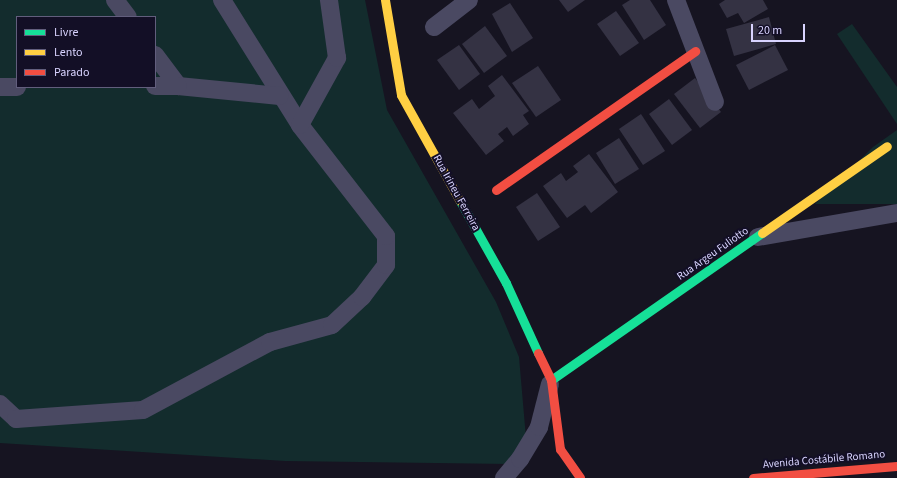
<!DOCTYPE html>
<html>
<head>
<meta charset="utf-8">
<style>
  body { margin:0 }
  #map { position:relative; width:897px; height:478px; overflow:hidden; background:#161421; font-family:"Source Sans 3",sans-serif }
  div>[style] { position:absolute }
  .green>* { inset:0; background:#132c2d }
  .building>* { inset:0; background:#343243 }
  .street>* { height:18px; margin:-9px; padding:0 9px; transform-origin:9px; border-radius:9px; background:#4a4962 }
  .fast>* { height:9px; margin:-4.5px; padding:0 4.5px; transform-origin:4.5px; border-radius:4.5px; background:#16e098 }
  .slow>* { height:9px; margin:-4.5px; padding:0 4.5px; transform-origin:4.5px; border-radius:4.5px; background:#ffcf43 }
  .jam>* { height:9px; margin:-4.5px; padding:0 4.5px; transform-origin:4.5px; border-radius:4.5px; background:#f24e42 }
  span { translate:-50% -50%; white-space:nowrap; text-align:center; line-height:1.15; -webkit-text-stroke:4px #130f26; paint-order:stroke }
  .street-label { font-size:11px; color:#d9d4ff }
  .legend { position:absolute; left:16px; top:16px; width:140px; height:72px; box-sizing:border-box; background:#130f26; border:1px solid #625e7d; margin:0; padding:5px 7px; list-style:none; font-size:12px; color:#d9d4ff }
  .legend li { display:flex; align-items:center; gap:8px; height:20px }
  .legend b { width:20px; border:1px solid #625e7d }
  .scale { position:absolute; left:751px; top:24px; width:54px; height:18px; box-sizing:border-box; border:2px solid #d9d4ff; border-top:0; padding-left:5px; font-size:12px; line-height:14px; white-space:nowrap; color:#d9d4ff; -webkit-text-stroke:3px #130f26; paint-order:stroke }
</style>
</head>
<body>
<div id="map">
  <div class="green">
    <i style="clip-path:polygon(evenodd,0 0,365px 0,387px 110px,496px 302px,519px 357px,526px 438px,510px 464px,285px 461px,0 443px,0 0,17px 17px,155px 17px,155px 87px,17px 87px,17px 17px)"></i>
    <i style="clip-path:polygon(852px 24px,897px 87px,897px 124px,837px 34px)"></i>
    <i style="clip-path:polygon(897px 130px,897px 204px,815px 204px,873px 147px)"></i>
  </div>
  <div class="building">
    <i style="clip-path:polygon(559px 0,585px 0,568px 12px)"></i>
    <i style="clip-path:polygon(630px 0,650px 0,666px 25px,644px 40px,622px 5px)"></i>
    <i style="clip-path:polygon(725px 0,763px 0,768px 9px,744px 23px,738px 13px,727px 18px,719px 4px)"></i>
    <i style="clip-path:polygon(510px 3px,533px 38px,512px 52px,492px 14px)"></i>
    <i style="clip-path:polygon(616px 11px,639px 43px,620px 56px,597px 24px)"></i>
    <i style="clip-path:polygon(769px 17px,776px 44px,734px 56px,726px 29px)"></i>
    <i style="clip-path:polygon(485px 26px,507px 56px,484px 73px,462px 44px)"></i>
    <i style="clip-path:polygon(459px 45px,480px 74px,459px 90px,437px 60px)"></i>
    <i style="clip-path:polygon(775px 45px,788px 70px,749px 90px,736px 65px)"></i>
    <i style="clip-path:polygon(538px 66px,561px 100px,536px 117px,512px 83px)"></i>
    <i style="clip-path:polygon(502px 75px,529px 111px,523px 115px,529px 124px,513px 136px,507px 127px,498px 134px,504px 141px,486px 155px,453px 113px,472px 99px,479px 109px,495px 96px,488px 86px)"></i>
    <i style="clip-path:polygon(695px 78px,721px 112px,700px 128px,674px 94px)"></i>
    <i style="clip-path:polygon(669px 99px,692px 130px,672px 145px,649px 114px)"></i>
    <i style="clip-path:polygon(641px 114px,665px 151px,643px 165px,619px 129px)"></i>
    <i style="clip-path:polygon(619px 138px,639px 169px,615px 184px,596px 153px)"></i>
    <i style="clip-path:polygon(589px 154px,618px 192px,591px 213px,585px 205px,567px 218px,543px 186px,561px 173px,566px 181px,578px 172px,573px 166px)"></i>
    <i style="clip-path:polygon(537px 193px,560px 227px,538px 241px,516px 207px)"></i>
  </div>
  <div class="street">
    <i style="left:115px;top:0;width:21px;rotate:53deg"></i>
    <i style="left:222px;top:0;width:147px;rotate:58deg"></i>
    <i style="left:676px;top:0;width:109px;rotate:69.1deg"></i>
    <i style="left:434px;top:27px;width:44px;rotate:-37.6deg"></i>
    <i style="left:155px;top:55px;width:39px;rotate:53deg"></i>
    <i style="left:178px;top:86px;width:102px;rotate:5.6deg"></i>
    <i style="left:155px;top:86px;width:23px"></i>
    <i style="left:0;top:87px;width:17px"></i>
    <i style="left:758px;top:237px;width:141px;rotate:-9.8deg"></i>
    <i style="left:0;top:404px;width:22px;rotate:43deg"></i>
    <i style="left:16px;top:419px;width:127px;rotate:-4.1deg"></i>
    <i style="left:143px;top:410px;width:144px;rotate:-28.2deg"></i>
    <i style="left:270px;top:342px;width:64px;rotate:-15.3deg"></i>
    <i style="left:332px;top:325px;width:41px;rotate:-43deg"></i>
    <i style="left:362px;top:297px;width:40px;rotate:-53deg"></i>
    <i style="left:386px;top:265px;width:29px;rotate:-90deg"></i>
    <i style="left:386px;top:236px;width:140px;rotate:-127.8deg"></i>
    <i style="left:300px;top:125px;width:77px;rotate:-61.1deg"></i>
    <i style="left:337px;top:58px;width:59px;rotate:-97.9deg"></i>
    <i style="left:504px;top:478px;width:25px;rotate:-50deg"></i>
    <i style="left:520px;top:459px;width:37px;rotate:-59deg"></i>
    <i style="left:539px;top:427px;width:44px;rotate:-75.7deg"></i>
  </div>
  <div class="fast">
    <i style="left:460px;top:201px;width:94px;rotate:60.7deg"></i>
    <i style="left:506px;top:283px;width:77px;rotate:65.4deg"></i>
    <i style="left:551px;top:380px;width:257px;rotate:-34.9deg"></i>
  </div>
  <div class="slow">
    <i style="left:385px;top:0;width:96px;rotate:80.4deg"></i>
    <i style="left:401px;top:95px;width:121px;rotate:60.9deg"></i>
    <i style="left:762px;top:233px;width:152px;rotate:-34.8deg"></i>
  </div>
  <div class="jam">
    <i style="left:496px;top:190px;width:243px;rotate:-34.9deg"></i>
    <i style="left:538px;top:353px;width:30px;rotate:64deg"></i>
    <i style="left:551px;top:380px;width:70px;rotate:82.6deg"></i>
    <i style="left:560px;top:449px;width:35px;rotate:55deg"></i>
    <i style="left:753px;top:478px;width:144px;rotate:-4.8deg"></i>
  </div>
  <div class="street-label">
    <span style="left:456px;top:193px;rotate:61deg">Rua Irineu Ferreira</span>
    <span style="left:713px;top:254px;rotate:-35deg">Rua Argeu Fuliotto</span>
    <span style="left:824px;top:460px;rotate:-5deg">Avenida Costábile Romano</span>
  </div>
  <ul class="legend">
  <li><b style="height:5px;background:#16e098"></b>Livre</li>
  <li><b style="height:5px;background:#ffcf43"></b>Lento</li>
  <li><b style="height:5px;background:#f24e42"></b>Parado</li>
  </ul>
  <div class="scale">20 m</div>
</div>
</body>
</html>
